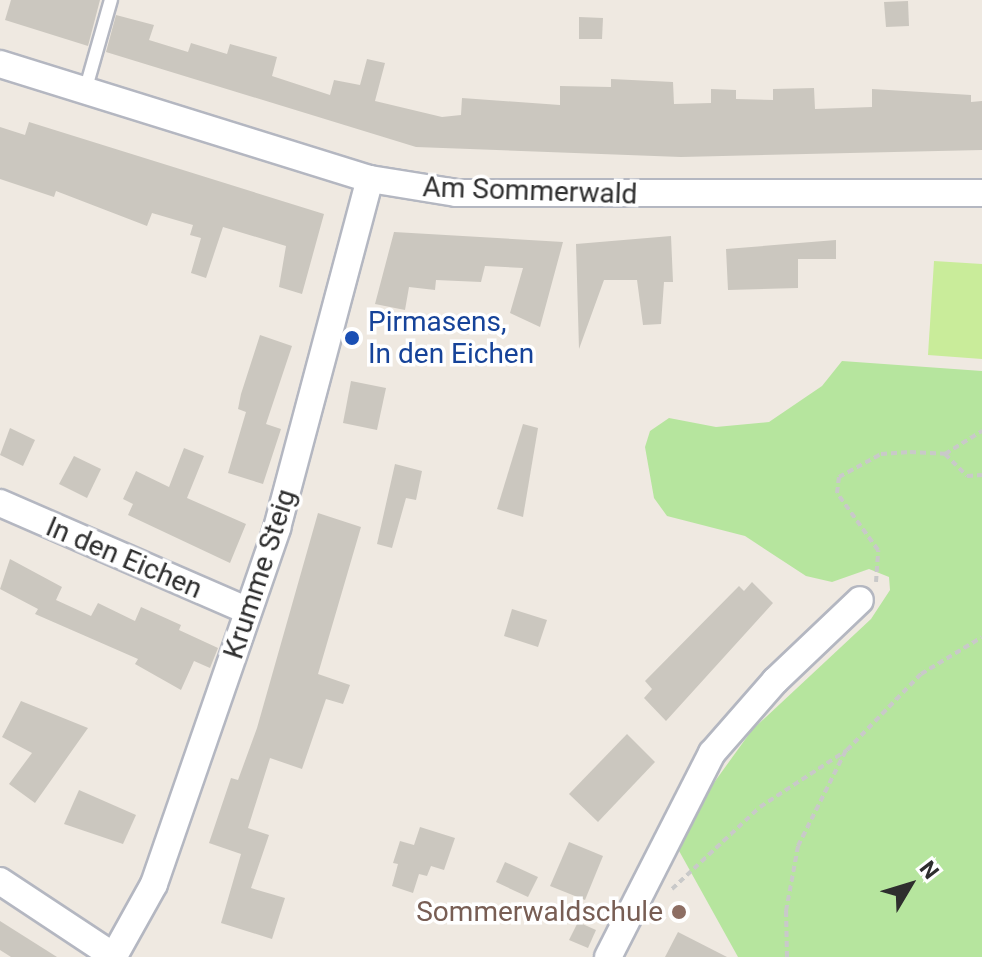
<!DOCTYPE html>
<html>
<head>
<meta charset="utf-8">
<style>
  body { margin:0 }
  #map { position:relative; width:982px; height:957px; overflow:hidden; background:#efe9e1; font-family:Roboto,sans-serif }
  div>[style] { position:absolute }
  .green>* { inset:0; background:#b6e59e }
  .pitch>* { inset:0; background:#c9ec9a }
  .building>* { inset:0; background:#cbc7bf }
  .path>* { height:4px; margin-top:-2px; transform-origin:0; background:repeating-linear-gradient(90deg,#c9c9c9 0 6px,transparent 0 10px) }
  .roads { filter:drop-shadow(2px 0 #b4b7c1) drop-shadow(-2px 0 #b4b7c1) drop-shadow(0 2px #b4b7c1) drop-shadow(0 -2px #b4b7c1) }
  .service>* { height:12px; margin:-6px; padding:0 6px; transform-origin:6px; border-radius:6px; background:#fff }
  .minor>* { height:26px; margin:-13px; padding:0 13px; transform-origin:13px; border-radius:13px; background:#fff }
  .dots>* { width:22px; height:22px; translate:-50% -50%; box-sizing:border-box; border:4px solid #fff; border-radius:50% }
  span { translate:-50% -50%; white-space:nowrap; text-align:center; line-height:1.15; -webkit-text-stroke:7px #fff; paint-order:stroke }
  .street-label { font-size:28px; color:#2e2e2e }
  .transit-label { font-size:28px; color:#164399 }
  .left { translate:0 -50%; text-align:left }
  .education-label { font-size:28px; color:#785e54 }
  .right { translate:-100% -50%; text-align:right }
  .north { position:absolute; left:870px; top:845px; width:80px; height:80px; -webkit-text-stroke:6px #fff; paint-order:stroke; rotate:52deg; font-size:22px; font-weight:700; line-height:32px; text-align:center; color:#2e2e2e }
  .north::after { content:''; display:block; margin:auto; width:28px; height:36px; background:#2e2e2e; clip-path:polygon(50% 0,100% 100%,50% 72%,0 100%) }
</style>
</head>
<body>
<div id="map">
  <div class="green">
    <i style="clip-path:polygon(842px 361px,982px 371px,982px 957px,738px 957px,678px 849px,713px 784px,752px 730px,871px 619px,890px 590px,889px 577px,869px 569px,832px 582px,806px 576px,745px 536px,667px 516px,654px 498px,645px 447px,650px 431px,669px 418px,716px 427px,769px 422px,822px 386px)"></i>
  </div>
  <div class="pitch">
    <i style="clip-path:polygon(934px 261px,982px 264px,982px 359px,928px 355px)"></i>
  </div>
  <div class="building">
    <i style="clip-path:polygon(11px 0,100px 0,88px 46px,5px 20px)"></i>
    <i style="clip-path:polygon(908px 1px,909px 26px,886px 27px,884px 2px)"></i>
    <i style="clip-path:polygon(116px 15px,154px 25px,149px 40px,188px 52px,191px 43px,227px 54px,230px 44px,277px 57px,272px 76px,330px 95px,334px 80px,360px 85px,367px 59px,385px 63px,375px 101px,442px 117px,461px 115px,462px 98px,560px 105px,560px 86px,611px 87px,611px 79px,673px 82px,674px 104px,711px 103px,711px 89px,736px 90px,736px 99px,773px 100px,773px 89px,814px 88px,815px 109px,872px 107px,872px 89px,971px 95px,971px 102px,982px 101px,982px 150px,681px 157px,416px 147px,106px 52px)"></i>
    <i style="clip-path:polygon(579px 17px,603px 18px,602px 39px,579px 39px)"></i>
    <i style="clip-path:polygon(29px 122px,324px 214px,302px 294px,279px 287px,286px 246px,223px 227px,206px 278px,191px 273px,201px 238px,190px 235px,193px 225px,152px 213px,147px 226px,56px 191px,54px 197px,0 179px,0 127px,25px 135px)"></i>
    <i style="clip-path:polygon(394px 232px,563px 242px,540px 327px,510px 313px,523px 268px,485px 266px,481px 282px,436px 280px,435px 290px,409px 287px,405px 310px,375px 304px)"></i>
    <i style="clip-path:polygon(671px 236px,673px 282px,664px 282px,661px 324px,643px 325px,637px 280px,604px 280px,579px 349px,576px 244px)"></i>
    <i style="clip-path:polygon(836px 240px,836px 259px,798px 259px,798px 288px,728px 290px,726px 249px)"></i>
    <i style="clip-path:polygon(260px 335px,292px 346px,266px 424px,281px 429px,263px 484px,228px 473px,246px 412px,238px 409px,241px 394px)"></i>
    <i style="clip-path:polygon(351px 381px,386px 388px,377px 430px,343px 423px)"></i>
    <i style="clip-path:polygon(523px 424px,538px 428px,523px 517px,497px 509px)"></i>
    <i style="clip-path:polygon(10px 428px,35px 440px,23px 466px,0 455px)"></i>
    <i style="clip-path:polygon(184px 448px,204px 456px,187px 498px,246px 524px,230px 563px,128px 515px,133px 504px,123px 499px,136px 471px,169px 487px)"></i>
    <i style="clip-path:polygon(74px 456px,101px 469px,87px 498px,59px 484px)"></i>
    <i style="clip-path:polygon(395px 464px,422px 471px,416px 500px,406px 498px,392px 548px,377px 544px)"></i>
    <i style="clip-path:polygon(318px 513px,361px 527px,318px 674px,350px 685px,343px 704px,326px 699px,302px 769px,270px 758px,248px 828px,269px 835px,251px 888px,285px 898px,272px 939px,221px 923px,241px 854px,209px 843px,231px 778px,238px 780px,257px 728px)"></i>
    <i style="clip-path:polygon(10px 559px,62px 587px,56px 600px,91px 616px,98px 603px,135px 621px,141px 607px,181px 625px,179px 630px,218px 648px,210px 668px,194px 661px,181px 690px,135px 664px,138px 659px,35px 614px,38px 609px,0 589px)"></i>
    <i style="clip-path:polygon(752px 582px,773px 603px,666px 721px,644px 698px,652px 689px,645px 681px,739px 586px,744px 591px)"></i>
    <i style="clip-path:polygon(512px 609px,547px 620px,538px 647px,504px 636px)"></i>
    <i style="clip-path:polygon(21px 701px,88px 728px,35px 803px,9px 784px,32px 753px,2px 737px)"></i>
    <i style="clip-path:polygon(627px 734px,655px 762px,598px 822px,569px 794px)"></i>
    <i style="clip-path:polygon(79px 790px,136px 815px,123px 844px,64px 824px)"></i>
    <i style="clip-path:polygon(420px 827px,455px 838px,444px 870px,431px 866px,427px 876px,419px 874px,413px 893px,392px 886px,398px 864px,393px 863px,400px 841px,414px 845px)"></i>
    <i style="clip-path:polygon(569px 842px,603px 856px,585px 900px,550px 886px)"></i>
    <i style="clip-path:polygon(505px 862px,538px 877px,528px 897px,496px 882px)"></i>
    <i style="clip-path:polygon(0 921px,57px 957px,11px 957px,0 950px)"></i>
    <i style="clip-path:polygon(578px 922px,596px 930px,588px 948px,569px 940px)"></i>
    <i style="clip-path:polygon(678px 932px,727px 957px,665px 957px)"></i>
  </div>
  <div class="path">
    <i style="left:945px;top:454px;width:44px;rotate:-31.9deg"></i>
    <i style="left:876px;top:582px;width:32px;rotate:-86deg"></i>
    <i style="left:878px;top:550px;width:70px;rotate:-125.7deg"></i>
    <i style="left:837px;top:493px;width:16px;rotate:-83deg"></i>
    <i style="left:839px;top:477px;width:48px;rotate:-28.7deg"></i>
    <i style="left:881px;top:454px;width:29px;rotate:-4deg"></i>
    <i style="left:910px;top:452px;width:35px;rotate:3deg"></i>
    <i style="left:945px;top:454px;width:31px;rotate:45deg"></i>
    <i style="left:967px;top:476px;width:15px;rotate:-4deg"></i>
    <i style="left:672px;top:889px;width:120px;rotate:-43deg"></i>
    <i style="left:760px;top:807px;width:104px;rotate:-33.2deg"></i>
    <i style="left:847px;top:750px;width:106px;rotate:-45.8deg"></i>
    <i style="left:921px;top:674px;width:71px;rotate:-31.2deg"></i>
    <i style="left:787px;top:957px;width:46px;rotate:-91.2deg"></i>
    <i style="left:786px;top:911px;width:66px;rotate:-79.5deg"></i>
    <i style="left:798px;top:846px;width:105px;rotate:-63.4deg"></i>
  </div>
  <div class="roads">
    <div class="service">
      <i style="left:85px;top:91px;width:95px;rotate:-74.1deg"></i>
    </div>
    <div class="minor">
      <i style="left:0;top:64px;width:387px;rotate:17.3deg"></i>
      <i style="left:370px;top:179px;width:87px;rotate:9.2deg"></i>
      <i style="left:456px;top:193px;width:526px"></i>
      <i style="left:0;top:503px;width:270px;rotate:23.5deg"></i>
      <i style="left:0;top:881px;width:138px;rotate:33.5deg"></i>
      <i style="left:114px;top:956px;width:82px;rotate:-60.9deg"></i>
      <i style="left:154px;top:884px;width:377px;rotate:-70.9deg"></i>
      <i style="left:277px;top:528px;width:361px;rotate:-75.1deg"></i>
      <i style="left:608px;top:957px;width:229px;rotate:-63deg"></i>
      <i style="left:712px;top:753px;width:96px;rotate:-48.8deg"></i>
      <i style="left:775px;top:681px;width:117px;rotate:-43.6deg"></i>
    </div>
  </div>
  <div class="dots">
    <i style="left:352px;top:338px;background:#1a4fb4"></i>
    <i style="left:679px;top:912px;background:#8d6e63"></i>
  </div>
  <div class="street-label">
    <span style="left:530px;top:191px;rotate:2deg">Am Sommerwald</span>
    <span style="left:124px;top:558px;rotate:23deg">In den Eichen</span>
    <span style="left:260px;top:574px;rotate:-72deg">Krumme Steig</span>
  </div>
  <div class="transit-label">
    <span class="left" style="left:368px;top:338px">Pirmasens,<br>In den Eichen</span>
  </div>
  <div class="education-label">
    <span class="right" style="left:663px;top:912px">Sommerwaldschule</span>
  </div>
  <div class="north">N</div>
</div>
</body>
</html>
